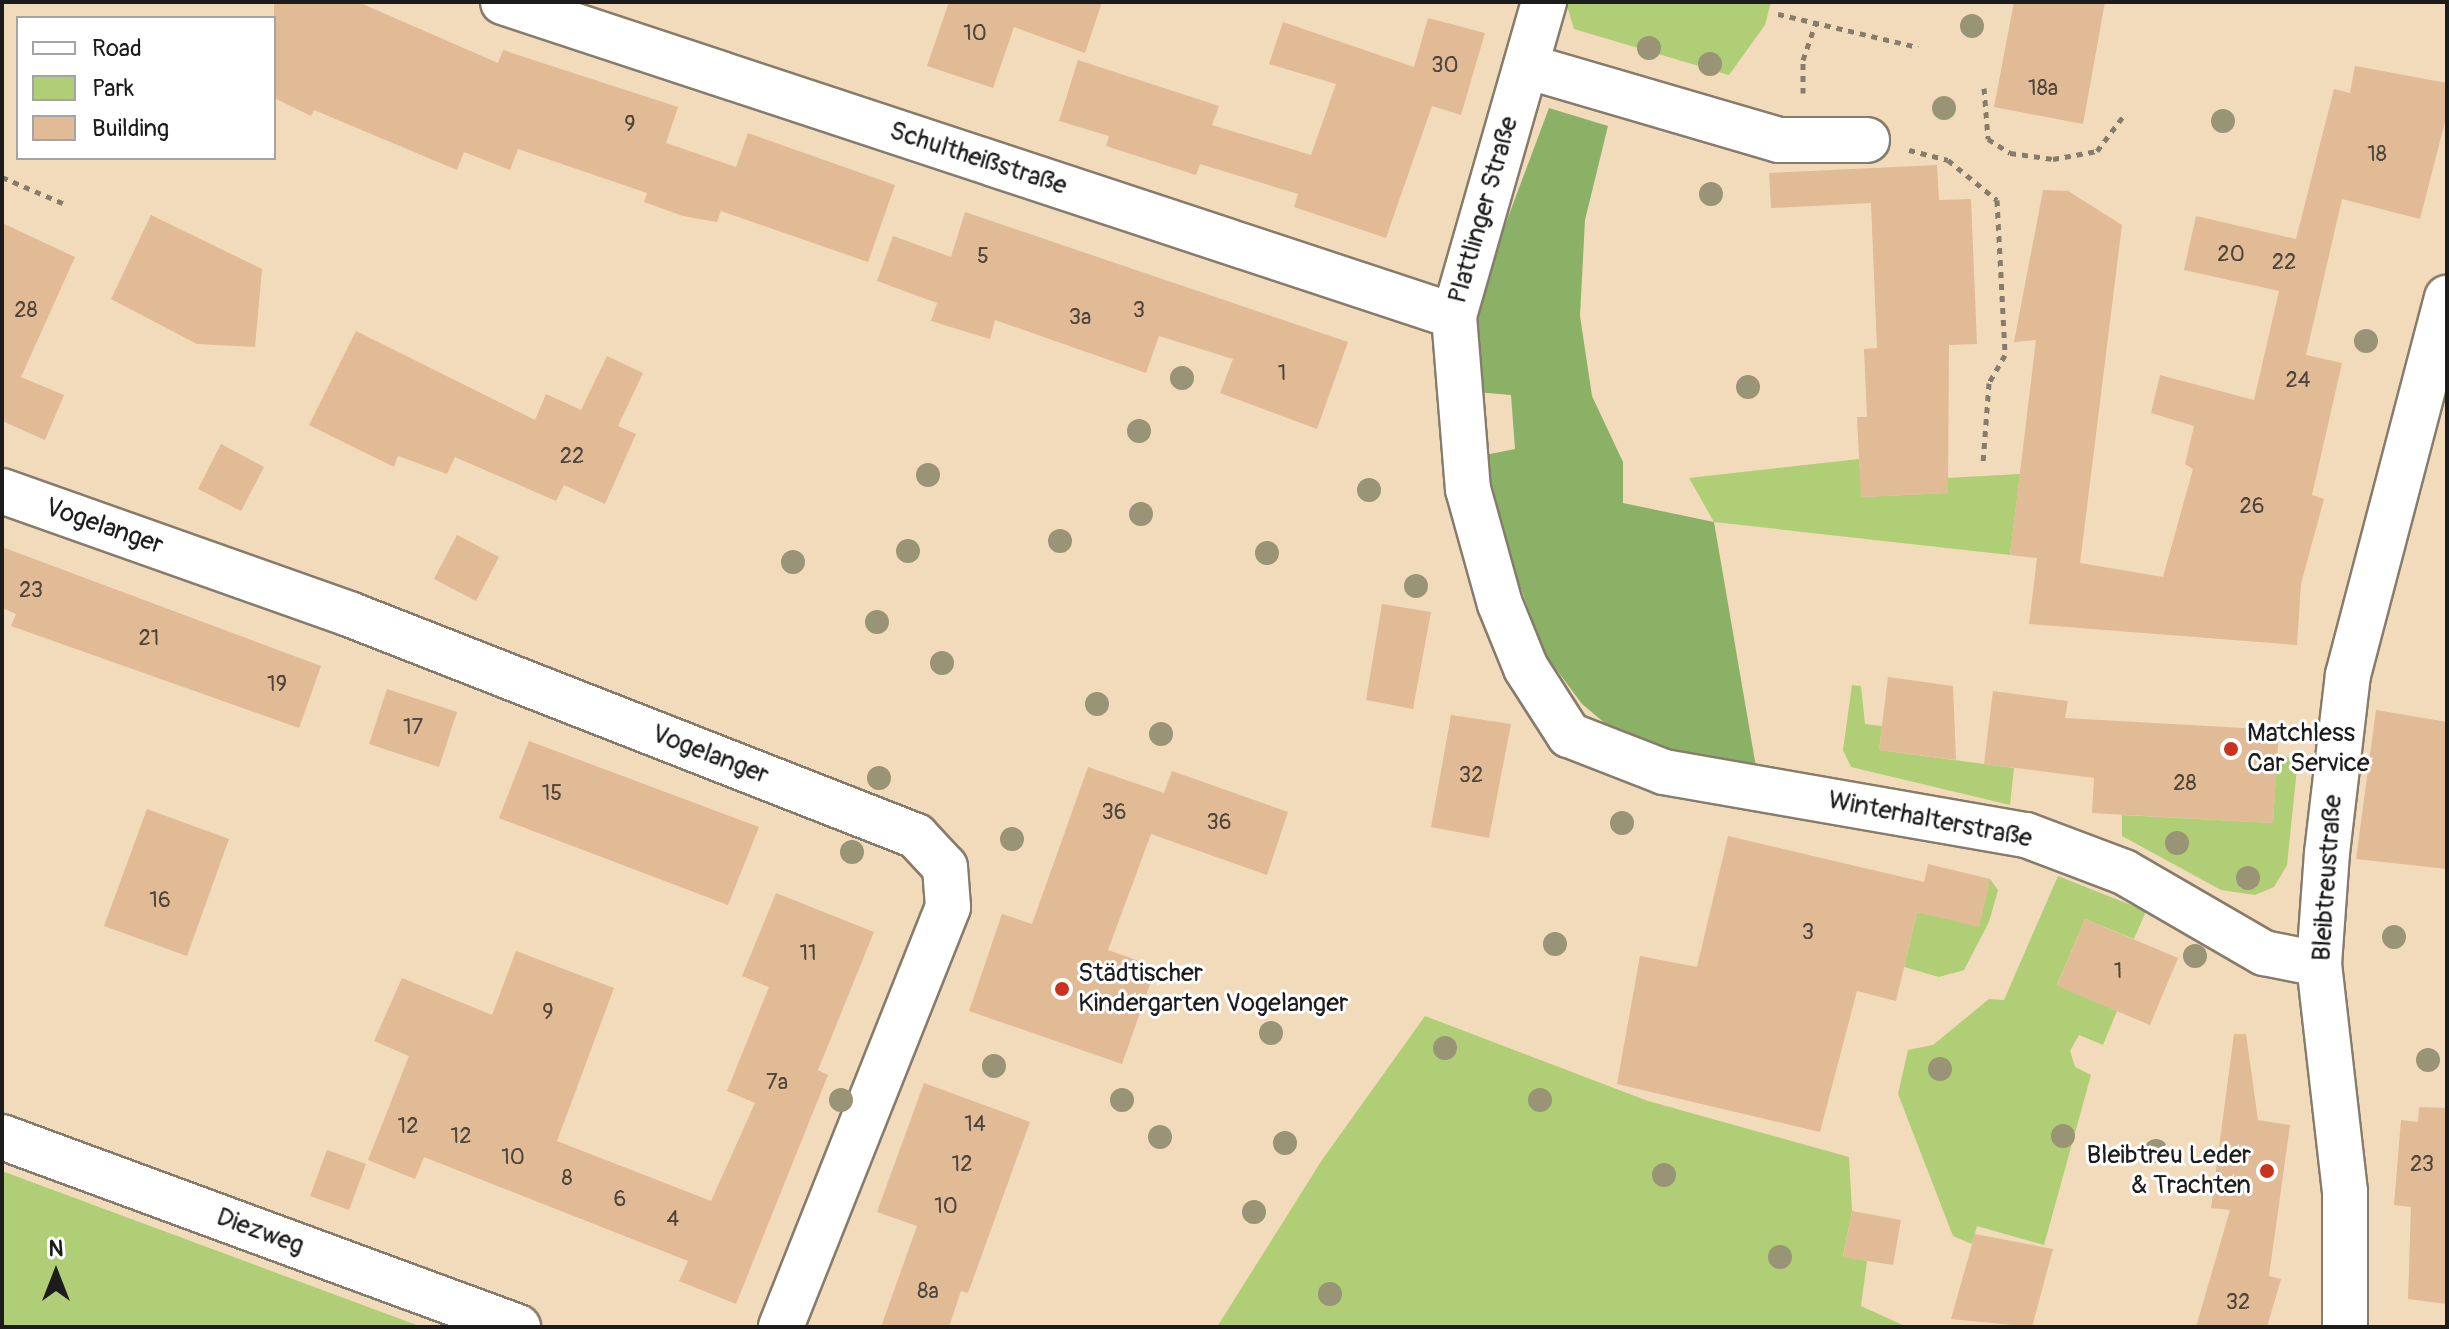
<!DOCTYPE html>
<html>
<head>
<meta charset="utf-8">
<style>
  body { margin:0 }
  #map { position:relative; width:2449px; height:1329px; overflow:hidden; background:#f2dbbb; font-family:Pangolin,sans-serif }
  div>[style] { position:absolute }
  .green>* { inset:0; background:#afce76 }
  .forest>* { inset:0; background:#8bb167 }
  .building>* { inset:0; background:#e1ba96 }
  .path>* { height:5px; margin-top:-2.5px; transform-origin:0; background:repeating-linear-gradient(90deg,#877c6c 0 6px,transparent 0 12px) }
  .roads { filter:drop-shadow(2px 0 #877c6c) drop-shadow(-2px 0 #877c6c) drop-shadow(0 2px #877c6c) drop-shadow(0 -2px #877c6c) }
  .minor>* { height:44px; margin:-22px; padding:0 22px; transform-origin:22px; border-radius:22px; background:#fff }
  .trees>* { width:24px; height:24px; margin:-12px; border-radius:50%; background:#989475 }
  .dots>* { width:22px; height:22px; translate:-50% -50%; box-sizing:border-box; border:4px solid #fff; border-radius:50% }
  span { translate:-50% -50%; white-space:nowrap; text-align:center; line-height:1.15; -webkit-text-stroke:6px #fff; paint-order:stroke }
  .number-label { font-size:22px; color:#4d443a }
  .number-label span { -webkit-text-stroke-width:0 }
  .street-label { font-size:26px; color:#1c1c1c }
  .poi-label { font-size:26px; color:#1c1c1c }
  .left { translate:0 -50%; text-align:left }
  .right { translate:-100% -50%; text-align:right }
  .frame { position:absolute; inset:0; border:4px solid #1c1c1c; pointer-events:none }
  .legend { position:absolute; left:16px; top:16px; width:260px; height:144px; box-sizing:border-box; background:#fff; border:2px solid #a4a4a4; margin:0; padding:10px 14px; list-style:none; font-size:24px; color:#1c1c1c }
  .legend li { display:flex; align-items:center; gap:16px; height:40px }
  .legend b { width:40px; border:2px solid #a4a4a4 }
  .north { position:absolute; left:16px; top:1233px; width:80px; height:80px; -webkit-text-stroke:6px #fff; paint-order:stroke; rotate:0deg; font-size:22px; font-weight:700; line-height:32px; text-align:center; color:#1c1c1c }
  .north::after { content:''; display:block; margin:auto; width:28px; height:36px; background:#1c1c1c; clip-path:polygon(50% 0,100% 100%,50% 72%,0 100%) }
</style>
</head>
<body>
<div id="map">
  <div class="green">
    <i style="clip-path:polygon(1566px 2px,1771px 2px,1765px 25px,1729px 75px,1574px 29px)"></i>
    <i style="clip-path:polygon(1859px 459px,1862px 497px,1946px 493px,1946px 478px,2020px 474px,2010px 555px,1714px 522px,1689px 478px)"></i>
    <i style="clip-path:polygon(1852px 685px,1861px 686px,1865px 724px,1882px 726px,1879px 750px,2014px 768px,2010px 805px,1851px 767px,1843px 750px)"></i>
    <i style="clip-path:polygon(2277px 755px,2298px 759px,2287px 865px,2274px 887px,2255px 895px,2221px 890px,2122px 836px,2122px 815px,2273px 823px)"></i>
    <i style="clip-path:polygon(2058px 876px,2146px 911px,2134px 939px,2085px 919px,2057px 985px,2117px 1011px,2103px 1045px,2079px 1035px,2070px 1051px,2075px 1067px,2091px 1075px,2044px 1245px,1977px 1226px,1972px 1244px,1953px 1236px,1898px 1094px,1908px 1050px,1933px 1045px,1989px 999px,2004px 1000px)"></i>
    <i style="clip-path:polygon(1990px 879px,1998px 890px,1989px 922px,1964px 970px,1939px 977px,1904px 967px,1917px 912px,1979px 926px)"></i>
    <i style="clip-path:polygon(1425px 1016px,1648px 1101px,1849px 1157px,1852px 1211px,1843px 1256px,1867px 1261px,1861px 1306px,1907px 1327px,1217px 1327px,1322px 1160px)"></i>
    <i style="clip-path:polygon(2px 1171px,422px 1327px,2px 1327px)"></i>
  </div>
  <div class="forest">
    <i style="clip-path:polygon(1549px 108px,1608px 126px,1585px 220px,1580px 316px,1592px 396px,1623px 462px,1623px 503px,1714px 522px,1756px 767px,1660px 752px,1613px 730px,1582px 704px,1545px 654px,1488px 499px,1485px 455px,1515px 449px,1511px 395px,1476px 392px,1477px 300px)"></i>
  </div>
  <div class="building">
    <i style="clip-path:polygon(274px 2px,358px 2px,498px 63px,503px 50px,678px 107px,666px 143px,736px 167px,748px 133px,895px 185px,868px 262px,721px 211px,717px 222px,683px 216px,644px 202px,647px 193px,518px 149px,510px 170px,464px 152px,457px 170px,314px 110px,311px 116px,274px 98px)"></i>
    <i style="clip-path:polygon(949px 2px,1102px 2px,1085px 53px,1014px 27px,993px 88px,927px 66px)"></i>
    <i style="clip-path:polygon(2014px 2px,2105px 2px,2083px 124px,1994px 107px)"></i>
    <i style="clip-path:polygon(1428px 18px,1485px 33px,1461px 115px,1432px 106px,1386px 238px,1294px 207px,1298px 194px,1200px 164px,1196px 175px,1106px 146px,1109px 136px,1059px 121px,1078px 60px,1219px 106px,1212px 125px,1311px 155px,1336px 84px,1269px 64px,1283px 22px,1414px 67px)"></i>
    <i style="clip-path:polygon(2355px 66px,2447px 83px,2447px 114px,2420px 219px,2342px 199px,2306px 355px,2342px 363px,2312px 495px,2324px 499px,2301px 584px,2297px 645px,2029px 624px,2037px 558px,2010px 555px,2036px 340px,2014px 342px,2043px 190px,2068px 191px,2122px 225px,2080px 563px,2163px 577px,2193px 469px,2185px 464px,2194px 426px,2151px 413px,2160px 375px,2254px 400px,2279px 291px,2184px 270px,2196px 216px,2296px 239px,2334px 89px,2350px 93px)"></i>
    <i style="clip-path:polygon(1937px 165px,1939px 200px,1971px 199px,1977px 344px,1949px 345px,1948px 493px,1861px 497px,1857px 417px,1867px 417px,1864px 349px,1877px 348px,1871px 203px,1771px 208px,1769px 173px)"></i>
    <i style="clip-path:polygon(965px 212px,1348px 342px,1317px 429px,1220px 393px,1233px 359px,1159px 336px,1146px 373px,995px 320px,990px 339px,931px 321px,937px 303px,877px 281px,893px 236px,951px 257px)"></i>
    <i style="clip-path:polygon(151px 215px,262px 269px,255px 347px,197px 344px,111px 299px)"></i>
    <i style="clip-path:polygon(2px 223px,75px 257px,21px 377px,64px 395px,45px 440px,2px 421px)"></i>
    <i style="clip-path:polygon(356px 331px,535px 420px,546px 394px,581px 410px,607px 356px,643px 373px,618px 426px,636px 434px,605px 504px,564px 485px,556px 501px,455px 457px,447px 474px,398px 456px,394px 467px,309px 425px)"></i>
    <i style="clip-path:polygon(221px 444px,264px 467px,241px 511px,198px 489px)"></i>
    <i style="clip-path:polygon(457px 535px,499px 557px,476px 601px,434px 579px)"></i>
    <i style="clip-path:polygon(2px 547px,321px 666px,299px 728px,11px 626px,16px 614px,2px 608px)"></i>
    <i style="clip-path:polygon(1382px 604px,1431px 612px,1413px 709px,1366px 700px)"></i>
    <i style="clip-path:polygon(1888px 677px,1953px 686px,1956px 760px,1879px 750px)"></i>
    <i style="clip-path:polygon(387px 689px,457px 712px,439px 767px,369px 744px)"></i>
    <i style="clip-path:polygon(1993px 691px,2068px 701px,2065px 718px,2279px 730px,2273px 823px,2092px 813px,2094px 778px,1984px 764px)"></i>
    <i style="clip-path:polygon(2376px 710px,2447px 722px,2447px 869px,2356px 859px)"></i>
    <i style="clip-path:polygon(1451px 715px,1511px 724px,1489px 838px,1431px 827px)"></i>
    <i style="clip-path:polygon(529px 741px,759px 827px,728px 905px,499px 818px)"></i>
    <i style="clip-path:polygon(1088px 767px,1164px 793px,1172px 771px,1288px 812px,1267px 875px,1151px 834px,1108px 950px,1156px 967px,1122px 1064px,969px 1011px,1002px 914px,1032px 924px)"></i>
    <i style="clip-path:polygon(147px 809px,229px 839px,187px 956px,104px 926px)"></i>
    <i style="clip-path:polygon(1728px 836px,1924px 882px,1928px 864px,1990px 879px,1979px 927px,1917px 912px,1896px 1001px,1857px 991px,1820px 1132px,1617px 1084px,1640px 956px,1697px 967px)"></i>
    <i style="clip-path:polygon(776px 893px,874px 932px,818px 1070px,828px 1075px,736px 1304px,679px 1281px,688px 1261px,528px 1198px,424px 1157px,415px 1179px,368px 1160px,409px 1056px,374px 1041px,402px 978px,492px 1015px,516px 951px,614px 988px,557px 1141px,711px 1201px,755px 1103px,727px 1091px,769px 987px,742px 976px)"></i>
    <i style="clip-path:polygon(2085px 919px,2178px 958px,2150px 1025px,2057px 986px)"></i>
    <i style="clip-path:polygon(2234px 1034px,2246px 1034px,2258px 1120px,2290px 1125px,2269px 1276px,2281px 1279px,2267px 1327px,2196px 1327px,2230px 1210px,2211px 1208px)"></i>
    <i style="clip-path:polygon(924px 1083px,1030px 1122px,968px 1293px,961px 1291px,949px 1327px,881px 1327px,917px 1226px,877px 1212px)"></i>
    <i style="clip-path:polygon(2419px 1107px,2447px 1108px,2447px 1304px,2408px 1299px,2411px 1207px,2394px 1205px,2401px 1120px,2418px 1122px)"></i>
    <i style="clip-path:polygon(327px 1150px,366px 1164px,349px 1210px,310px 1196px)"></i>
    <i style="clip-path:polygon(1852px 1211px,1901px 1220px,1893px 1265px,1843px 1257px)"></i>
    <i style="clip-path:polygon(1975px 1234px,2053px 1249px,2032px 1327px,1951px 1319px)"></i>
  </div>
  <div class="path">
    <i style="left:1778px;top:14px;width:144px;rotate:13.3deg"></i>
    <i style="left:1984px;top:88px;width:51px;rotate:85.5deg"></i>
    <i style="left:1988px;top:139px;width:26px;rotate:32deg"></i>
    <i style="left:2010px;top:153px;width:43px;rotate:7.9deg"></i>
    <i style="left:2053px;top:159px;width:45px;rotate:-10.3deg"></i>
    <i style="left:2097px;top:151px;width:46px;rotate:-52.9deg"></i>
    <i style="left:1803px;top:93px;width:33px;rotate:-90deg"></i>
    <i style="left:1803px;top:60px;width:39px;rotate:-71deg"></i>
    <i style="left:1909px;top:150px;width:40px;rotate:14.4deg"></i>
    <i style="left:1948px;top:160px;width:63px;rotate:39.2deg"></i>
    <i style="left:1997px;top:200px;width:155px;rotate:87deg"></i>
    <i style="left:2005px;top:355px;width:32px;rotate:120deg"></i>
    <i style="left:1989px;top:383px;width:80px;rotate:94.3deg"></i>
    <i style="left:2px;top:177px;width:69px;rotate:23.2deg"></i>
  </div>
  <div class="roads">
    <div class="minor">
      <i style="left:503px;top:2px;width:1001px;rotate:18.27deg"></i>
      <i style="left:1544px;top:2px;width:327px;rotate:106deg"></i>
      <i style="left:1454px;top:316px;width:174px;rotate:85.4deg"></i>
      <i style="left:1468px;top:489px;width:119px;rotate:74.5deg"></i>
      <i style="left:1500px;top:604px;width:69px;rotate:67.9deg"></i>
      <i style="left:1526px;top:668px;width:80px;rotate:57.3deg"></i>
      <i style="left:1569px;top:735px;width:102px;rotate:21.3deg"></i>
      <i style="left:1664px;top:772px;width:367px;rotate:9.9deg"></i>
      <i style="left:2026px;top:835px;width:105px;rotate:20.7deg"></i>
      <i style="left:2124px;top:872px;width:162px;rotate:30.1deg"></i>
      <i style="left:2264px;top:953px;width:56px;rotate:11.3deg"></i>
      <i style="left:1526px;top:66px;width:264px;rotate:16.3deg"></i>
      <i style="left:1779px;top:140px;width:88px"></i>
      <i style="left:2px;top:491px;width:368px;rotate:19.5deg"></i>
      <i style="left:349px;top:614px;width:609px;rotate:21.38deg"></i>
      <i style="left:916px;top:836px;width:42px;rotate:46.9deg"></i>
      <i style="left:945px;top:867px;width:40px;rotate:85.7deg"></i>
      <i style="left:948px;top:907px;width:452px;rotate:111.7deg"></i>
      <i style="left:2px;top:1137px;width:550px;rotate:20.21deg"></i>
      <i style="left:2345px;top:1327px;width:135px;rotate:-90deg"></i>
      <i style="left:2345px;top:1192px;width:229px;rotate:-96.5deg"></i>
      <i style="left:2319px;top:964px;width:111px;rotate:-85.9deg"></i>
      <i style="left:2327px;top:853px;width:179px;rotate:-83.3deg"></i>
      <i style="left:2348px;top:675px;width:390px;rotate:-75.3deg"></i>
    </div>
  </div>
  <div class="trees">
    <i style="left:1972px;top:26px"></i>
    <i style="left:1649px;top:48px"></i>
    <i style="left:1710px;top:64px"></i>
    <i style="left:1944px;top:108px"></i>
    <i style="left:2223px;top:121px"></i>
    <i style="left:1711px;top:194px"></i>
    <i style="left:2366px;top:341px"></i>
    <i style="left:1182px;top:378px"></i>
    <i style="left:1748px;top:387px"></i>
    <i style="left:1139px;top:431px"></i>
    <i style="left:928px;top:475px"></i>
    <i style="left:1369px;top:490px"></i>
    <i style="left:1141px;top:514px"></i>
    <i style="left:1060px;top:541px"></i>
    <i style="left:908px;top:551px"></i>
    <i style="left:1267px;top:553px"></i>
    <i style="left:793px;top:562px"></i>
    <i style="left:1416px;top:586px"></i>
    <i style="left:877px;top:622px"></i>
    <i style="left:942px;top:663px"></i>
    <i style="left:1097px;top:704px"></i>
    <i style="left:1161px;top:734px"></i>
    <i style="left:879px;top:778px"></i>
    <i style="left:1622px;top:823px"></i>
    <i style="left:1012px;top:839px"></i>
    <i style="left:2177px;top:843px"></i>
    <i style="left:852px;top:852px"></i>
    <i style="left:2248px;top:878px"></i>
    <i style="left:2394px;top:937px"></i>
    <i style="left:1555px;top:944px"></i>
    <i style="left:2195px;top:956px"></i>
    <i style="left:1271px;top:1033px"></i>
    <i style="left:1445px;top:1048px"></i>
    <i style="left:2428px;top:1060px"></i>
    <i style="left:994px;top:1066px"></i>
    <i style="left:1940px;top:1069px"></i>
    <i style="left:841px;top:1100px"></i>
    <i style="left:1122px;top:1100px"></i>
    <i style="left:1540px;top:1100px"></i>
    <i style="left:2063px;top:1136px"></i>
    <i style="left:1160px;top:1137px"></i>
    <i style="left:1285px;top:1143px"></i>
    <i style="left:2156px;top:1151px"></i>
    <i style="left:1664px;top:1175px"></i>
    <i style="left:1254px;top:1212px"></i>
    <i style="left:1780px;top:1257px"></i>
    <i style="left:1330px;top:1294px"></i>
  </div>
  <div class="dots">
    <i style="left:2231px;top:749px;background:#c8321e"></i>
    <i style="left:1062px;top:989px;background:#c8321e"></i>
    <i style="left:2267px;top:1171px;background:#c8321e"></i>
  </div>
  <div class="number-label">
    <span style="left:975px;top:34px">10</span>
    <span style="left:1445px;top:66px">30</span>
    <span style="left:2043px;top:89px">18a</span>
    <span style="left:630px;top:125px">9</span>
    <span style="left:2377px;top:155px">18</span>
    <span style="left:2231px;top:255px">20</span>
    <span style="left:983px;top:257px">5</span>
    <span style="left:2284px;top:263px">22</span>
    <span style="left:26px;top:311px">28</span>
    <span style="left:1139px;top:311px">3</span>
    <span style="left:1080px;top:318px">3a</span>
    <span style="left:1282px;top:374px">1</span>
    <span style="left:2298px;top:381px">24</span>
    <span style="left:572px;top:457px">22</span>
    <span style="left:2252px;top:507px">26</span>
    <span style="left:31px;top:591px">23</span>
    <span style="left:149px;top:639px">21</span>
    <span style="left:277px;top:685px">19</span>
    <span style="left:413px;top:728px">17</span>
    <span style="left:1471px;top:776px">32</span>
    <span style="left:2185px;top:784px">28</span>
    <span style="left:552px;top:794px">15</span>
    <span style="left:1114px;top:813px">36</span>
    <span style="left:1219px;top:823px">36</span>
    <span style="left:160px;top:901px">16</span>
    <span style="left:1808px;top:933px">3</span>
    <span style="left:808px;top:954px">11</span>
    <span style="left:2118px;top:972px">1</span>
    <span style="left:548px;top:1013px">9</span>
    <span style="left:777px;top:1083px">7a</span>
    <span style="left:975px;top:1125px">14</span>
    <span style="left:408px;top:1127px">12</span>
    <span style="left:461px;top:1137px">12</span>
    <span style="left:513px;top:1158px">10</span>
    <span style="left:962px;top:1165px">12</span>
    <span style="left:2422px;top:1165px">23</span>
    <span style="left:567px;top:1179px">8</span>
    <span style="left:620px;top:1200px">6</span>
    <span style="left:946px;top:1207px">10</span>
    <span style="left:673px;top:1220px">4</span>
    <span style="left:928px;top:1292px">8a</span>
    <span style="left:2238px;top:1303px">32</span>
  </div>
  <div class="street-label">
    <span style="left:978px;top:159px;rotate:18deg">Schultheißstraße</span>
    <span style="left:1484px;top:210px;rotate:-74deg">Plattlinger Straße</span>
    <span style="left:104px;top:527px;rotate:19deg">Vogelanger</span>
    <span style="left:710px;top:755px;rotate:21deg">Vogelanger</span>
    <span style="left:1930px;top:820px;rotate:11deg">Winterhalterstraße</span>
    <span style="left:2328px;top:878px;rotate:-86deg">Bleibtreustraße</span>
    <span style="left:260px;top:1232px;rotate:20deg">Diezweg</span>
  </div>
  <div class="poi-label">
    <span class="left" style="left:2247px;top:749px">Matchless<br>Car Service</span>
    <span class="left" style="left:1078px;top:989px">Städtischer<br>Kindergarten Vogelanger</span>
    <span class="right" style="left:2251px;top:1171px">Bleibtreu Leder<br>&amp; Trachten</span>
  </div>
  <div class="frame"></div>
  <ul class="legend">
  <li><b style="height:10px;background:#fff"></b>Road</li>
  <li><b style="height:22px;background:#afce76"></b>Park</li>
  <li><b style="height:22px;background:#e1ba96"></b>Building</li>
  </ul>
  <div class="north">N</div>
</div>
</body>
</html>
